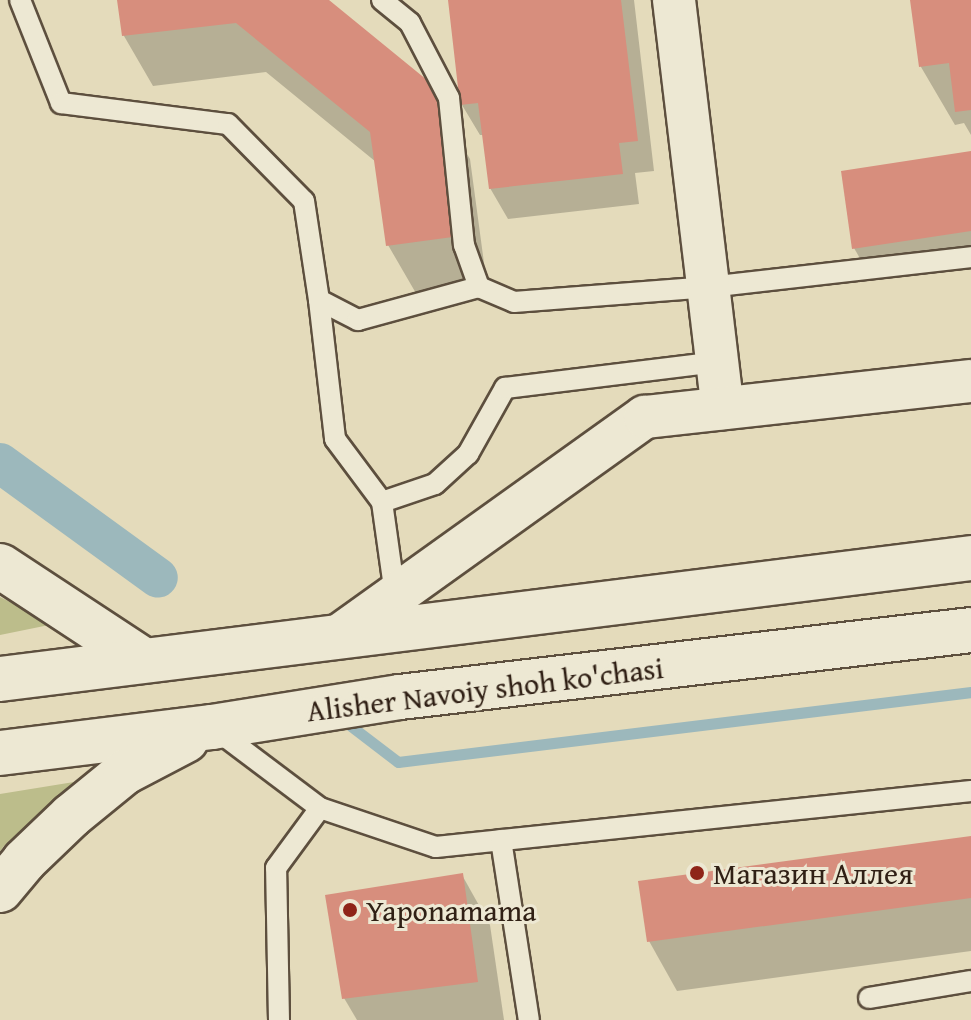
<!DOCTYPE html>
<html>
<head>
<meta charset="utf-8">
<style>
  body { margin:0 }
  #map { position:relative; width:971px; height:1020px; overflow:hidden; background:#e4dbbb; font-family:"Gentium Book Plus",serif }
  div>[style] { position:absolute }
  .green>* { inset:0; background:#bcbd8b }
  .shadow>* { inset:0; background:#0003 }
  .stream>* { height:11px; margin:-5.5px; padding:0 5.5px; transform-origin:5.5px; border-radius:5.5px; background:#9cb8bc }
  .canal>* { height:40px; margin:-20px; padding:0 20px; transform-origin:20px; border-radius:20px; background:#9cb8bc }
  .building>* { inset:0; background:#d78e7d }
  .roads { filter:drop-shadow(2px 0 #5d4f3e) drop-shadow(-2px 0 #5d4f3e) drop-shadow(0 2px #5d4f3e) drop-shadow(0 -2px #5d4f3e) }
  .service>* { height:20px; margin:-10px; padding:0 10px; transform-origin:10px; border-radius:10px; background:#ede8d3 }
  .minor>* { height:42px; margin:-21px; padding:0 21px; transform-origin:21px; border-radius:21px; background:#ede8d3 }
  .secondary>* { height:44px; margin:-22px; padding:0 22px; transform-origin:22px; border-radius:22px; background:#ede8d3 }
  .dots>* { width:22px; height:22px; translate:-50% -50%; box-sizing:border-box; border:4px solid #ede8d3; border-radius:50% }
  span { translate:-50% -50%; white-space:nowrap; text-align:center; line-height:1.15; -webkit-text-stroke:6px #ede8d3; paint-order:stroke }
  .street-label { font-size:30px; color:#302015 }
  .poi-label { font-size:30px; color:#302015 }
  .left { translate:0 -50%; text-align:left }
</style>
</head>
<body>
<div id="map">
  <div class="green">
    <i style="clip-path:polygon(0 597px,54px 624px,0 635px)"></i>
    <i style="clip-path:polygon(74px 782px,4px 846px,0 851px,0 794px)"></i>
  </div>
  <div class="shadow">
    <i style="clip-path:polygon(119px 0,326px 0,425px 81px,470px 159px,487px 285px,417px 295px,388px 245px,376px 162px,266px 72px,153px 86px,124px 36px)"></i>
    <i style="clip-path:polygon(450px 0,634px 0,654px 171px,635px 173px,639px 204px,508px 219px,490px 188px,484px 135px,480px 135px,462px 105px)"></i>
    <i style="clip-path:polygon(912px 0,971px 0,971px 135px,964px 123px,955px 125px,921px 67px)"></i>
    <i style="clip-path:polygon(971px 153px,971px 254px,866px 269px,854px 248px)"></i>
    <i style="clip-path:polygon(971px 838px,971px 951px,677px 991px,649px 941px)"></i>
    <i style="clip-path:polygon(462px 875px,490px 925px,504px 1020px,357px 1020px,344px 998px)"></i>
  </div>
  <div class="stream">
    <i style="left:343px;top:720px;width:69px;rotate:37.4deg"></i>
    <i style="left:398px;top:762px;width:577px;rotate:-6.96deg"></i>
  </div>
  <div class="canal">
    <i style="left:0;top:463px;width:195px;rotate:36deg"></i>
  </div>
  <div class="building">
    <i style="clip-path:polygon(117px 0,329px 0,427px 80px,443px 107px,460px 236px,386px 246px,370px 132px,236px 23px,122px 36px)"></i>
    <i style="clip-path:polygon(448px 0,621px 0,638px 141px,619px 143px,623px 174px,489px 189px,478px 103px,460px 105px)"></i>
    <i style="clip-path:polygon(910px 0,971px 0,971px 110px,955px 112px,949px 63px,919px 67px)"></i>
    <i style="clip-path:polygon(971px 151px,971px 231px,852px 249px,841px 171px)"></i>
    <i style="clip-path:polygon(971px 836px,971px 898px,647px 942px,638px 881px)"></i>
    <i style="clip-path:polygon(463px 873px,478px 982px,342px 999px,325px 895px)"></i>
  </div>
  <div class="roads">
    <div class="service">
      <i style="left:20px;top:0;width:111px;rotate:68.3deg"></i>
      <i style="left:61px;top:103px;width:168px;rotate:7.2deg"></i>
      <i style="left:228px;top:124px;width:108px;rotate:45.4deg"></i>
      <i style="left:304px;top:201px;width:100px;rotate:81.4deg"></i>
      <i style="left:319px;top:300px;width:44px;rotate:27.1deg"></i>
      <i style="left:358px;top:320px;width:125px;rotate:-15.3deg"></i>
      <i style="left:382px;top:0;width:36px;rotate:39deg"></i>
      <i style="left:410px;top:23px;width:85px;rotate:62.5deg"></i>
      <i style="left:449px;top:98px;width:148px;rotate:84.2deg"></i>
      <i style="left:464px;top:245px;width:45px;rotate:70.3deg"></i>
      <i style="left:479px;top:287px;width:38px;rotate:23deg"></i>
      <i style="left:514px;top:302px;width:196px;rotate:-4.4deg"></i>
      <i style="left:709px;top:287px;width:264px;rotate:-6.5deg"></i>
      <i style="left:319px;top:300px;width:140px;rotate:83.4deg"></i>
      <i style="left:335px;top:439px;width:79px;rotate:53.3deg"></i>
      <i style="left:382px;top:502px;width:94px;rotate:82deg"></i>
      <i style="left:382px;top:502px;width:56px;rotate:-18.8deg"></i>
      <i style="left:435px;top:484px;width:45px;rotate:-42.3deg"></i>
      <i style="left:468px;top:454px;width:76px;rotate:-60.7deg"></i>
      <i style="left:505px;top:388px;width:215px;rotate:-7deg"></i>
      <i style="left:215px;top:729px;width:131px;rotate:37deg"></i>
      <i style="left:320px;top:808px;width:122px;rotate:18.6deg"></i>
      <i style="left:436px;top:847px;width:538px;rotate:-5.98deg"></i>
      <i style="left:501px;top:840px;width:182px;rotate:81.2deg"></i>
      <i style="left:869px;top:998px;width:103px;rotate:-9.5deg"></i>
      <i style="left:279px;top:1020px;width:152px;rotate:-91.1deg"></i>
      <i style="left:276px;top:868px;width:74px;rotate:-53.7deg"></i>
    </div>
    <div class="minor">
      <i style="left:674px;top:0;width:411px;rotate:83.2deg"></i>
      <i style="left:340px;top:635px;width:375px;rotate:-35.6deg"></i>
      <i style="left:645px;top:417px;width:328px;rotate:-6.3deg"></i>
    </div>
    <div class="secondary">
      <i style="left:0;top:566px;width:171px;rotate:33.3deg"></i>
      <i style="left:0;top:679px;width:979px;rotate:-7.1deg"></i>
      <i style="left:0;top:753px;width:214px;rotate:-7deg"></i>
      <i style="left:212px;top:727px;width:190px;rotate:-9.1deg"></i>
      <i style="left:400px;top:697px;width:575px;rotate:-6.69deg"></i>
      <i style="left:0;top:890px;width:38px;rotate:-50deg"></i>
      <i style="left:24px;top:861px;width:65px;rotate:-43.8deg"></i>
      <i style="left:71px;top:816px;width:70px;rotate:-39.2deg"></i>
      <i style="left:125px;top:772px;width:69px;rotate:-27.7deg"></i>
    </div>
  </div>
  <div class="dots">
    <i style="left:697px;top:873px;background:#8f2418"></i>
    <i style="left:350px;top:910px;background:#8f2418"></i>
  </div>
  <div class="street-label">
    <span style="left:485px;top:689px;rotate:-7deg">Alisher Navoiy shoh ko'chasi</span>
  </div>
  <div class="poi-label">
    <span class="left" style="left:713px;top:873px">Магазин Аллея</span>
    <span class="left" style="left:366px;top:910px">Yaponamama</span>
  </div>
</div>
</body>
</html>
